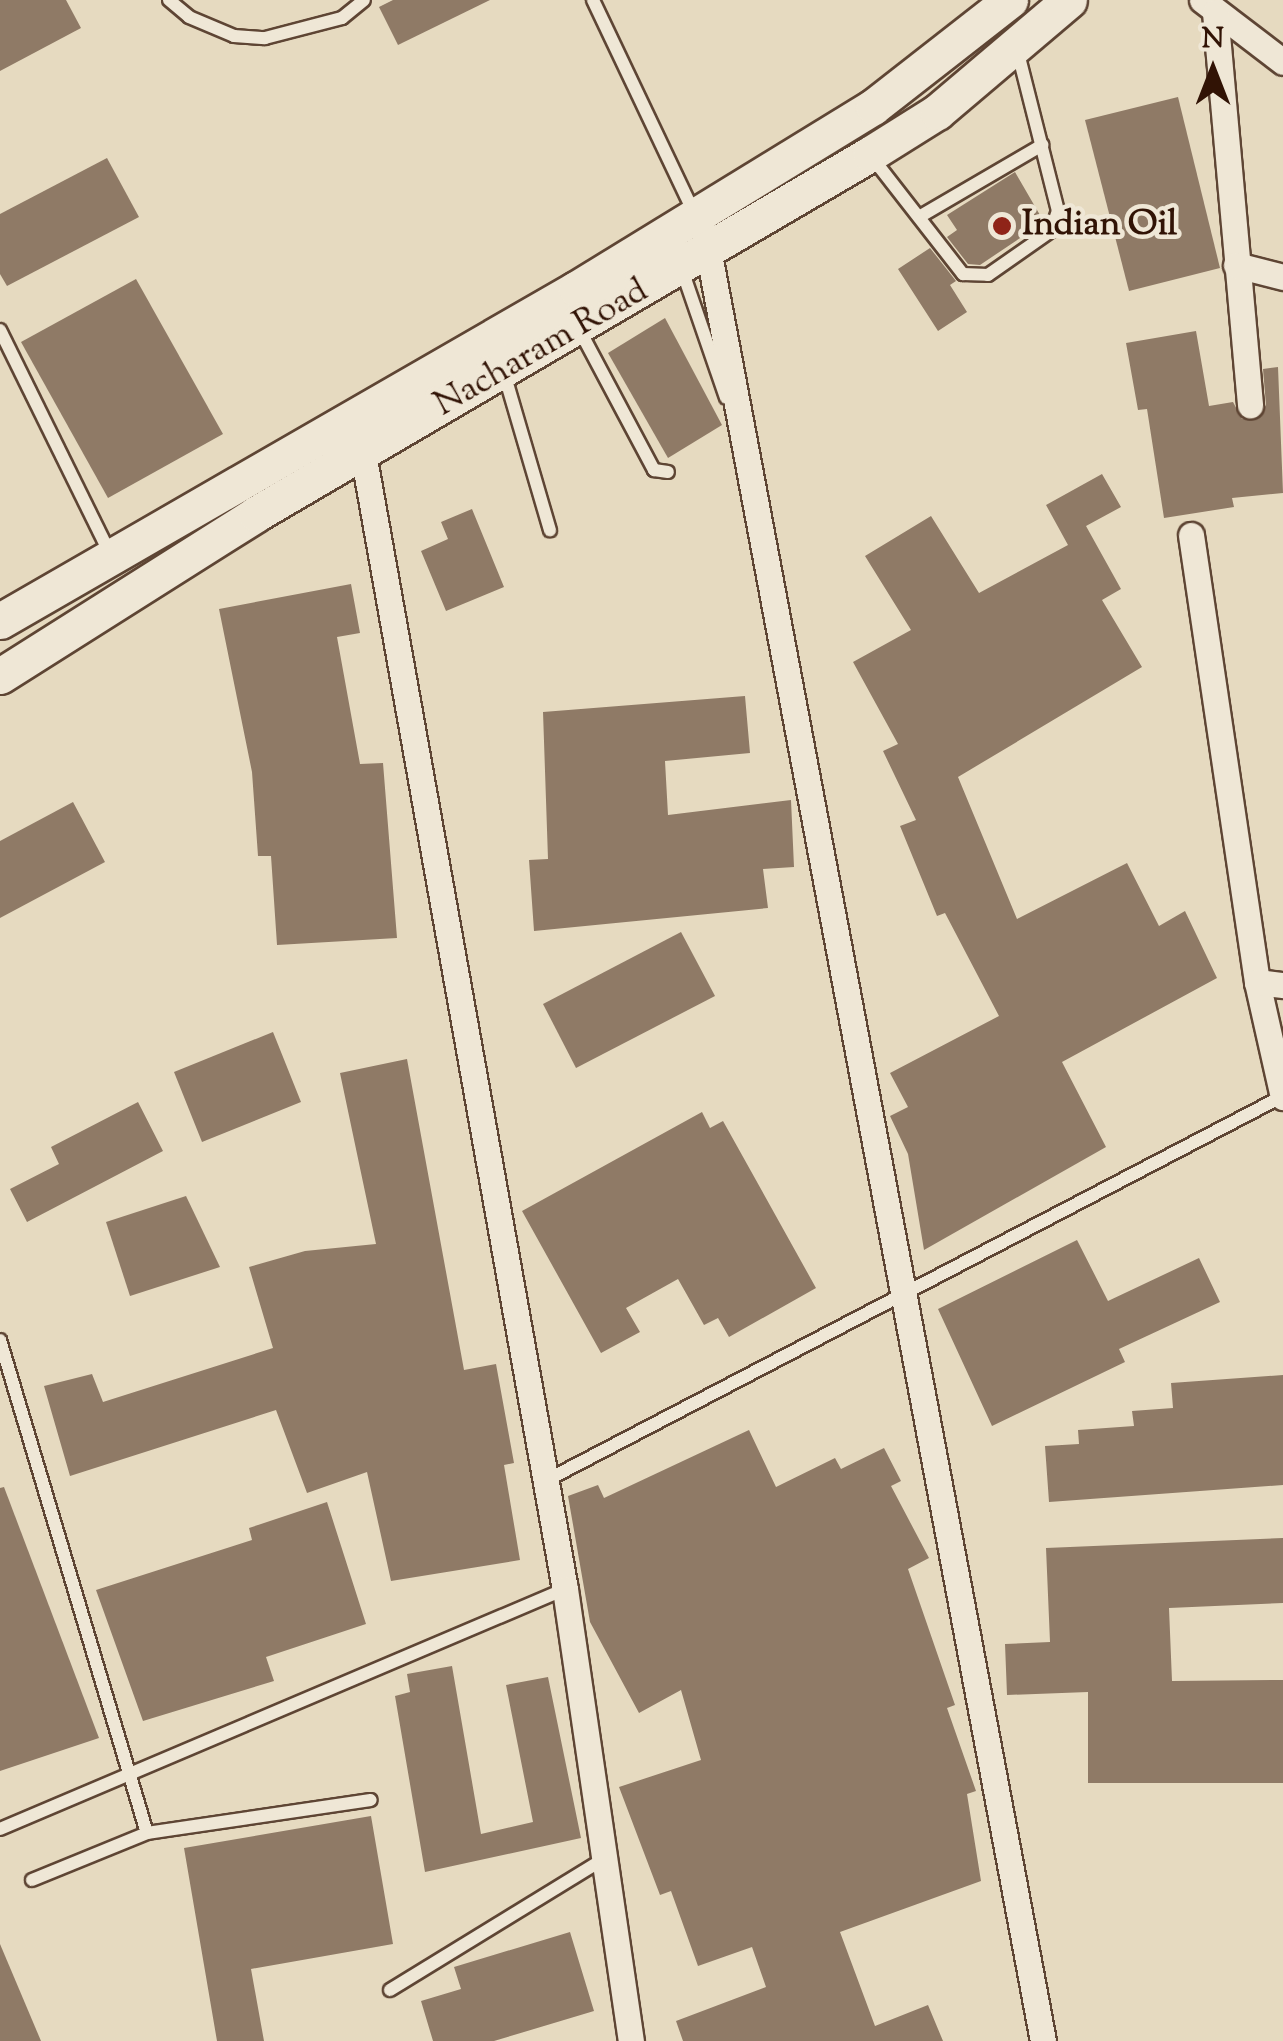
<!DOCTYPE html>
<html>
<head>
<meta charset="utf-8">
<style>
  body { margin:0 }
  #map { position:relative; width:1283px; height:2041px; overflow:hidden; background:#e6dac0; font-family:"Sorts Mill Goudy",serif }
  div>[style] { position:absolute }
  .building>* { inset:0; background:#8f7a66 }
  .roads { filter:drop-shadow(2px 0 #5e4534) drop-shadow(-2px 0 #5e4534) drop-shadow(0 2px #5e4534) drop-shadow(0 -2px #5e4534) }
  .service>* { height:12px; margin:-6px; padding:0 6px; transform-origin:6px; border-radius:6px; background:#efe7d6 }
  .minor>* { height:25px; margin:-12.5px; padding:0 12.5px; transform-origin:12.5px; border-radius:12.5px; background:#efe7d6 }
  .secondary>* { height:35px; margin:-17.5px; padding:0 17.5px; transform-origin:17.5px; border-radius:17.5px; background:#efe7d6 }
  .dots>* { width:28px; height:28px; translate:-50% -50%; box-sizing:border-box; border:5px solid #efe7d6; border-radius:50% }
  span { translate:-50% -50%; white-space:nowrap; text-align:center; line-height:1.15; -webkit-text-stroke:9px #efe7d6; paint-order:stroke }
  .poi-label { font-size:35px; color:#311305; font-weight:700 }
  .left { translate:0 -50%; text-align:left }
  .street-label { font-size:35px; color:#311305 }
  .north { position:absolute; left:1163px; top:20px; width:100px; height:100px; -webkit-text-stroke:8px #efe7d6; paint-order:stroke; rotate:0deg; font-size:28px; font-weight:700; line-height:40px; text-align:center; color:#311305 }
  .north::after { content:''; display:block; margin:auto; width:35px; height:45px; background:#311305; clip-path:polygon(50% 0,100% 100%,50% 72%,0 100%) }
</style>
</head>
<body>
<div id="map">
  <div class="building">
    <i style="clip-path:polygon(0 0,66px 0,81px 28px,0 71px)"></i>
    <i style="clip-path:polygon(393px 0,490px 0,398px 45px,379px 7px)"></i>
    <i style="clip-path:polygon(1178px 97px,1220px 268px,1129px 291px,1085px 120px)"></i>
    <i style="clip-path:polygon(107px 158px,139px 217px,7px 286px,0 274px,0 214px)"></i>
    <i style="clip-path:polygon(1015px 172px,1044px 222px,980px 265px,968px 264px,947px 237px,957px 230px,947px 215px)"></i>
    <i style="clip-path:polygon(930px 248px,956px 281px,950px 285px,967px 312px,938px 331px,898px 269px)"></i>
    <i style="clip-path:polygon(136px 279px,223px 434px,108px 498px,21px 342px)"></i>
    <i style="clip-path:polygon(665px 318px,722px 425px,668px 458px,608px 353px)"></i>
    <i style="clip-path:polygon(1196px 331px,1209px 406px,1233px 402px,1242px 419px,1258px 419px,1266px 405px,1263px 369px,1278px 367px,1283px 493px,1232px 498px,1234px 507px,1164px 518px,1147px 409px,1138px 410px,1126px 343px)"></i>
    <i style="clip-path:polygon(1102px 474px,1121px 507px,1086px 526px,1121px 589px,1102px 600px,1142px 667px,958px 777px,1017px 919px,1127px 863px,1159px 926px,1185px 911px,1217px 978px,1062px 1062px,1106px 1147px,924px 1250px,908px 1154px,890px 1116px,908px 1107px,890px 1073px,999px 1016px,945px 913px,937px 916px,900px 826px,916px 820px,883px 751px,898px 744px,853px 662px,911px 630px,865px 556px,931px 516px,979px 593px,1068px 545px,1046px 505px)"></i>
    <i style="clip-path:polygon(472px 509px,504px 587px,446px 611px,421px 551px,448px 539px,441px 522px)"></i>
    <i style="clip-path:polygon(351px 584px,360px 633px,337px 637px,360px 764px,383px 763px,397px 938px,277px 945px,271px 856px,258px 856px,252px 772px,219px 609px)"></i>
    <i style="clip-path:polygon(745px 696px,750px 753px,665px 761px,668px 815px,791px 800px,794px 867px,763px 869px,768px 908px,534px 931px,529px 860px,548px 859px,543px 712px)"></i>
    <i style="clip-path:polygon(73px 802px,105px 862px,0 918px,0 841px)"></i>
    <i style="clip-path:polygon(681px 932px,715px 996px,576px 1068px,543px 1004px)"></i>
    <i style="clip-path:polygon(273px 1032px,301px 1102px,202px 1142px,174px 1072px)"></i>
    <i style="clip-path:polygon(407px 1059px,464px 1370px,496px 1364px,514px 1463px,504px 1465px,520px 1560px,391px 1581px,367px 1472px,307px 1493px,276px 1410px,70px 1476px,44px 1386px,92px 1374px,103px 1402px,273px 1348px,249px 1267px,305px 1251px,376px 1244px,340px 1073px)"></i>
    <i style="clip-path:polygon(138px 1102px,163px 1151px,27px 1222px,10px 1189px,59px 1164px,51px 1147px)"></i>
    <i style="clip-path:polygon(702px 1112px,710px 1128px,723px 1121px,816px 1288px,729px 1337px,718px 1318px,704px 1325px,678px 1279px,626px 1308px,640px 1332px,601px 1353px,522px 1211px)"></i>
    <i style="clip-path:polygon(186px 1196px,220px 1267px,130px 1296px,106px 1222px)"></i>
    <i style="clip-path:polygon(1077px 1240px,1108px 1301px,1199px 1258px,1220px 1302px,1119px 1349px,1125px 1362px,992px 1426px,938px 1309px)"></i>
    <i style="clip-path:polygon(1283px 1375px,1283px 1485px,1049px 1502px,1045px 1446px,1079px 1444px,1078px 1430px,1134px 1426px,1132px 1411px,1173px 1408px,1171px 1383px)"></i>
    <i style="clip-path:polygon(749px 1430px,776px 1487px,835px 1458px,841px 1469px,884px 1448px,901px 1481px,891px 1486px,929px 1558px,908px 1569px,955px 1705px,947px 1708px,976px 1791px,967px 1794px,981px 1881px,840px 1932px,875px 2026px,928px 2005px,943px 2041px,683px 2041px,676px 2021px,766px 1987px,752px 1947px,698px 1966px,671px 1891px,660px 1895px,619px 1787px,701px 1760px,681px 1690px,639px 1713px,590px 1622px,568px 1496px,598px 1485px,604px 1498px)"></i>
    <i style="clip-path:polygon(4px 1487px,99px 1738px,0 1771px,0 1488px)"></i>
    <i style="clip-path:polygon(327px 1502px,366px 1624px,266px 1657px,274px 1681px,143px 1721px,96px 1590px,252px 1540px,249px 1528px)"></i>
    <i style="clip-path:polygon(1283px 1538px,1283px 1603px,1169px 1608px,1172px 1681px,1283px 1680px,1283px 1783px,1088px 1783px,1088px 1692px,1007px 1695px,1005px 1644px,1050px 1642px,1046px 1548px)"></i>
    <i style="clip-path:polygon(452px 1666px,481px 1834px,533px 1822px,506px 1685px,548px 1677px,581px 1838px,425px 1872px,395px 1696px,410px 1692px,407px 1674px)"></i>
    <i style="clip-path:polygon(371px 1816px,393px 1944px,251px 1969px,264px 2041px,217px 2041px,184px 1848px)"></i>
    <i style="clip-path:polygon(570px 1932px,594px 2011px,494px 2041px,433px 2041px,421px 2001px,461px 1989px,454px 1967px)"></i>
    <i style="clip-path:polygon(0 1944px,41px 2041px,0 2041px)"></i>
  </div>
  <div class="roads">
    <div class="service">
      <i style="left:169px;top:0;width:26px;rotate:40deg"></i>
      <i style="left:189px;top:17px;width:49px;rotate:22.9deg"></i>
      <i style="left:234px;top:36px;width:31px;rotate:4deg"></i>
      <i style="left:265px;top:38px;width:80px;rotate:-14.6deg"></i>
      <i style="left:342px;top:18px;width:28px;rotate:-39deg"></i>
      <i style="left:593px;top:0;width:236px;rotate:64.6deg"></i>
      <i style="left:871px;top:156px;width:150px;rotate:52.1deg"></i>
      <i style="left:963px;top:274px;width:25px;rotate:2deg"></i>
      <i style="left:988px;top:275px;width:77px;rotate:-34.9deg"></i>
      <i style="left:1051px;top:231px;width:21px;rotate:-71deg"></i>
      <i style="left:1058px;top:211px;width:167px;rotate:-104.2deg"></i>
      <i style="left:919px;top:217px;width:143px;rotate:-30.3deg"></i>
      <i style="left:682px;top:270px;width:135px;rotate:71deg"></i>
      <i style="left:579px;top:329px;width:160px;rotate:62deg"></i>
      <i style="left:654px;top:470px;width:14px;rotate:8deg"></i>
      <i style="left:0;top:330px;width:247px;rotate:63.8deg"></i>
      <i style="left:504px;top:373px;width:164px;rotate:73.7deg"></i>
      <i style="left:0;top:1340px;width:514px;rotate:73.4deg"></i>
      <i style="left:147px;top:1833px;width:226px;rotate:-8.4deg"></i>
      <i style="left:545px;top:1481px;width:832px;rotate:-27.55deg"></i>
      <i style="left:0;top:1829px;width:614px;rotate:-23.01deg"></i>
      <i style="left:32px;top:1880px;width:124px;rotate:-22.2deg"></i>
      <i style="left:390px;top:1990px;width:251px;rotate:-31.5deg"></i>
    </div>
    <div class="minor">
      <i style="left:1202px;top:0;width:102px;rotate:37.4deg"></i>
      <i style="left:1215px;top:12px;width:395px;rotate:84.9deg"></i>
      <i style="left:705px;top:233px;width:1839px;rotate:79.41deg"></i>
      <i style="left:1236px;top:265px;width:49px;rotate:14.3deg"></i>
      <i style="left:363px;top:453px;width:1154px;rotate:79.92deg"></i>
      <i style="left:565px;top:1589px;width:457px;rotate:81.7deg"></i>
      <i style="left:1191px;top:535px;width:452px;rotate:81.6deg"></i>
      <i style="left:1257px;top:982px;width:118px;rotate:77.3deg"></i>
      <i style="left:1257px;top:982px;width:26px;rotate:7deg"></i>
    </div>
    <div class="secondary">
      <i style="left:0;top:621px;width:665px;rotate:-29.96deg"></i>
      <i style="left:576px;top:289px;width:348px;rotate:-31.5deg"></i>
      <i style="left:873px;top:107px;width:174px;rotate:-38deg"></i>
      <i style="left:0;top:676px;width:303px;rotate:-32.3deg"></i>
      <i style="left:256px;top:514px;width:712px;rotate:-30.38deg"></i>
      <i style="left:870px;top:154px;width:79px;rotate:-32.1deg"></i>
      <i style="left:937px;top:112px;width:173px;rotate:-40.3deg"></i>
    </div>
  </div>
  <div class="dots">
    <i style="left:1002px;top:226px;background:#8f2418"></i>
  </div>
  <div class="poi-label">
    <span class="left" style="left:1022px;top:226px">Indian Oil</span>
  </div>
  <div class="street-label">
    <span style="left:542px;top:349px;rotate:-30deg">Nacharam Road</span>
  </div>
  <div class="north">N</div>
</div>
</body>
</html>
